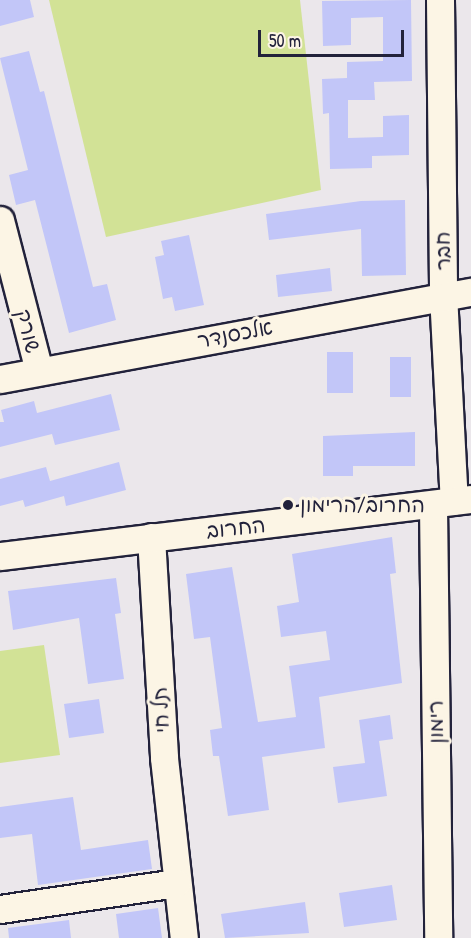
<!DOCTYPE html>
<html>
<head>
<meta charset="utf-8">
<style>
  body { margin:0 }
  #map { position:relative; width:471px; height:938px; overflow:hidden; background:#ebe7eb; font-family:"Patrick Hand","Playpen Sans Hebrew",sans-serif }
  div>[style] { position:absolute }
  .green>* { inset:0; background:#d2e296 }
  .building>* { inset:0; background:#c2c6f8 }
  .roads { filter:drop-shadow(2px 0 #22223b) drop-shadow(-2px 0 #22223b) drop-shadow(0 2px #22223b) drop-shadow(0 -2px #22223b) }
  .minor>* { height:27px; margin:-13.5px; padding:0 13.5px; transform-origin:13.5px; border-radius:13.5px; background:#fcf5e5 }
  .dots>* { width:16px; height:16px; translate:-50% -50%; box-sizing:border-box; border:3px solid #fcf5e5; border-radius:50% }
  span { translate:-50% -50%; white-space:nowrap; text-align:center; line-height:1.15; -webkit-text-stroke:6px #fcf5e5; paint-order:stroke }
  .street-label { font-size:21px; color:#22223b }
  .poi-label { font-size:21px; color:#22223b }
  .left { translate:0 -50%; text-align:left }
  .scale { position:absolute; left:258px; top:30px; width:146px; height:27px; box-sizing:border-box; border:3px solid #22223b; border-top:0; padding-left:8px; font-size:18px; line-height:21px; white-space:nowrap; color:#22223b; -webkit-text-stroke:4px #fcf5e5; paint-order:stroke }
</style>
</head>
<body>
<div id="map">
  <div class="green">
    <i style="clip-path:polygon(49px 0,300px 0,321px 190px,106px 237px)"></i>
    <i style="clip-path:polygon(44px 645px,60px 755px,0 763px,0 651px)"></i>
  </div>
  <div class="building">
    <i style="clip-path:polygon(0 0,30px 0,34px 17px,0 26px)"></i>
    <i style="clip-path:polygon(411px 0,412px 81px,374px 82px,375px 100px,348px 100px,348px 138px,383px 137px,383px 116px,409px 115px,409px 155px,372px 156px,372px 168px,330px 169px,329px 113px,323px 114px,322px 79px,347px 78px,347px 62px,383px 61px,383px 17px,351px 18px,351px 45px,323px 46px,322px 1px)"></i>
    <i style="clip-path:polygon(29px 51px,40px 92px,44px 91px,93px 287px,107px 284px,116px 320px,69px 333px,35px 200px,16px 205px,9px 175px,28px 170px,0 58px)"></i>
    <i style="clip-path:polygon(405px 200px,406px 275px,362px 276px,361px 229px,269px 240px,266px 214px,361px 201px)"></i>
    <i style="clip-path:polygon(189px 235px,204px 305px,175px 311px,172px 297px,163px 299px,155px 257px,164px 255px,161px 241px)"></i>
    <i style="clip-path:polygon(330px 268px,332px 291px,278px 297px,276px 275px)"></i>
    <i style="clip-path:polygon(327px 352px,353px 352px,353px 393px,327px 393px)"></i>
    <i style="clip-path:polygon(390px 357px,411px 357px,411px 397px,390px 397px)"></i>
    <i style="clip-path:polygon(111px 394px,120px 430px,55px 445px,52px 434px,0 447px,0 422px,4px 422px,1px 410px,34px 401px,37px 413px)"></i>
    <i style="clip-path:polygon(415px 432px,415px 466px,353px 466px,353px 476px,323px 476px,323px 436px)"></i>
    <i style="clip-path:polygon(119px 462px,126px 490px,66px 506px,64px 496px,25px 507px,23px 500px,0 506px,0 479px,46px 467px,50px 481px)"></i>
    <i style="clip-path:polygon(392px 537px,396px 573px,390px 574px,402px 683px,319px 697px,325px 748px,262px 757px,269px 810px,228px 816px,219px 756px,213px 756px,210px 730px,222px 728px,210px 637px,194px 639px,186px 574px,232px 567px,258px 722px,296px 717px,289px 666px,330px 660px,326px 631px,281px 637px,277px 606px,299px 602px,292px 554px)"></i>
    <i style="clip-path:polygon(116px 578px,121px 613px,115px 614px,124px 679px,88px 684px,79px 618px,13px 630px,8px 591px)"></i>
    <i style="clip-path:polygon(99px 699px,104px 733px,69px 738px,64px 704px)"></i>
    <i style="clip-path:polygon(390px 715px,393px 739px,379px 741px,387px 796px,338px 803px,333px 767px,365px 763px,359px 720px)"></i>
    <i style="clip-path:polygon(73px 797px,81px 850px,148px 840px,152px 869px,38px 885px,32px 834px,0 838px,0 807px)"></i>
    <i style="clip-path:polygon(392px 885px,397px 920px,344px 927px,339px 893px)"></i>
    <i style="clip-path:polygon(305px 902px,309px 933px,225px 938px,221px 914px)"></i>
    <i style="clip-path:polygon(158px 908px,162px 938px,119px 938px,116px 914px)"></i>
    <i style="clip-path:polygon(69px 920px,71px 938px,9px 938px,8px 928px)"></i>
  </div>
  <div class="roads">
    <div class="minor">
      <i style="left:440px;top:0;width:294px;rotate:89.4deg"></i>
      <i style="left:443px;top:294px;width:207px;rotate:87deg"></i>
      <i style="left:0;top:220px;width:156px;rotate:75.5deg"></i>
      <i style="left:0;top:379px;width:479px;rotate:-10.5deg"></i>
      <i style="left:433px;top:506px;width:432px;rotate:89.3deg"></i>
      <i style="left:151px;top:537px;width:221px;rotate:86.6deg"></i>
      <i style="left:164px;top:758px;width:181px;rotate:83.7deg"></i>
      <i style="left:0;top:556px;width:474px;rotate:-6.9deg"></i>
      <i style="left:0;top:909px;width:178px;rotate:-8.4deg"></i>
    </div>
  </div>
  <div class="dots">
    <i style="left:288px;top:505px;background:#22223b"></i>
  </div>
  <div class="street-label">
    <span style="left:443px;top:251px;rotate:-91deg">חבר</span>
    <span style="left:28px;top:331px;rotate:76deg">שורק</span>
    <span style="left:235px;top:334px;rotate:-11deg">אלכסנדר</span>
    <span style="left:236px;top:528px;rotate:-6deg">החרוב</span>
    <span style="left:161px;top:710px;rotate:-93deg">תל חי</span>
    <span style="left:436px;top:722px;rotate:-91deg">רימון</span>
  </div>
  <div class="poi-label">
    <span class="left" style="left:300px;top:505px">החרוב/הרימון</span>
  </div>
  <div class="scale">50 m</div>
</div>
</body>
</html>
